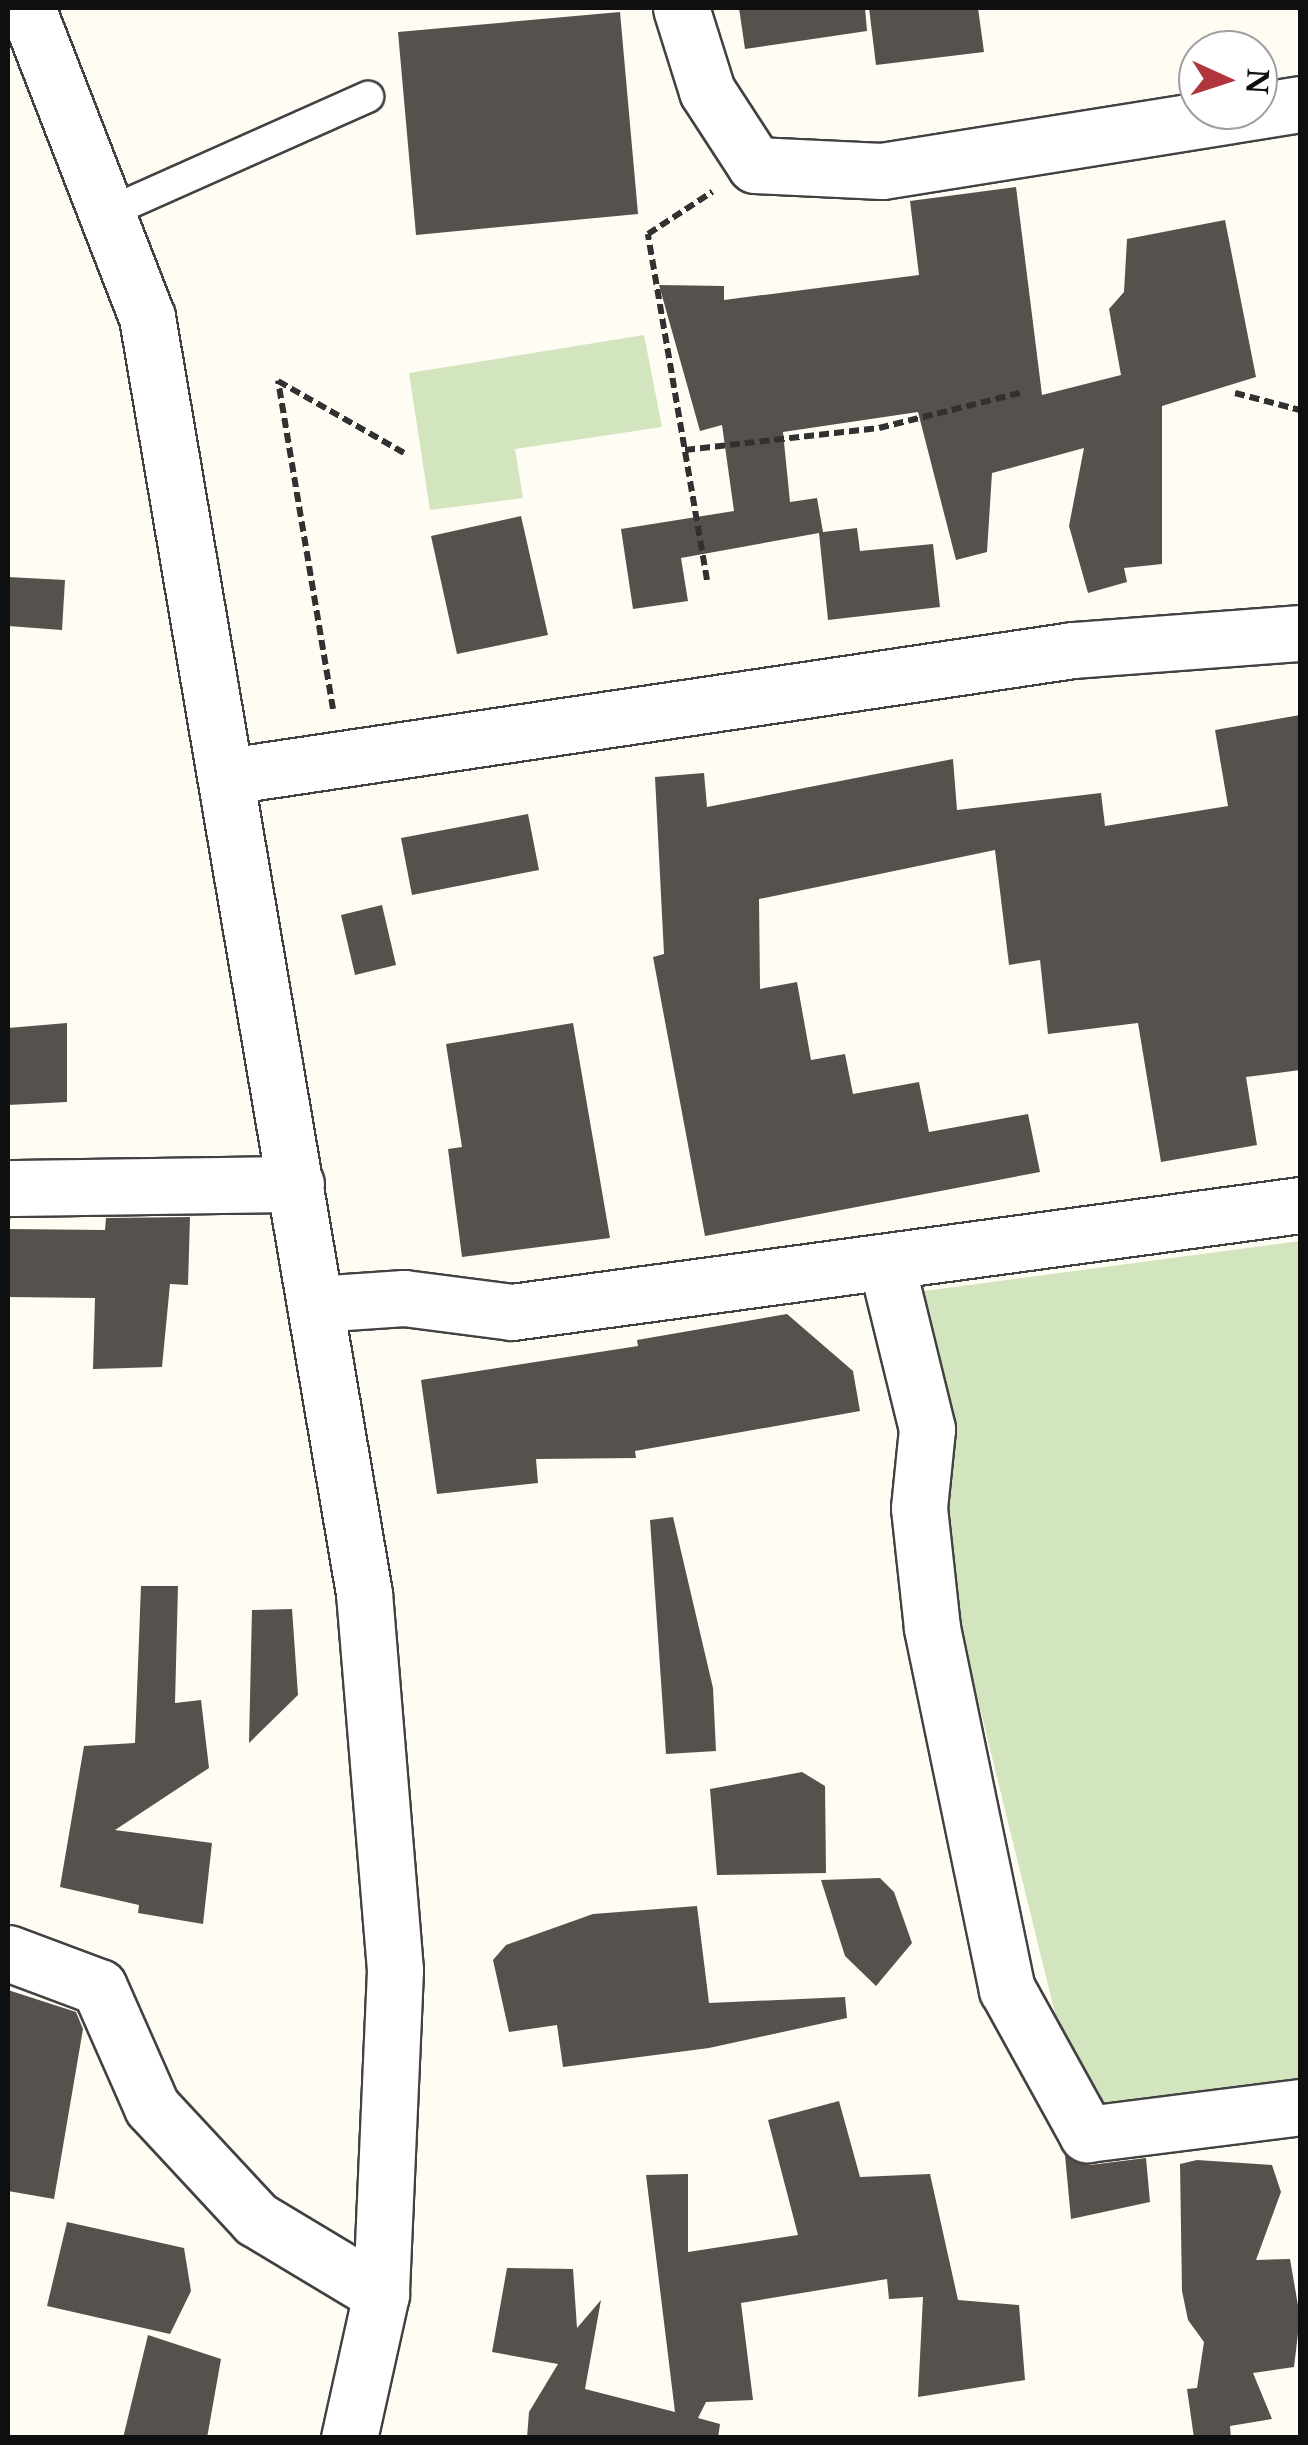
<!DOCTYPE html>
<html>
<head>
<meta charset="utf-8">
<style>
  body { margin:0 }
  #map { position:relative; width:1308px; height:2445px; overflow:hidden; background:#fefcf3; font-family:"Libre Baskerville",serif }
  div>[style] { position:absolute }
  .green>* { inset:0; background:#d3e5bf }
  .building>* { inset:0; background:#57514d }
  .path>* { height:6px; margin-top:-3px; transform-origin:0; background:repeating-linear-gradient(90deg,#313131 0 10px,transparent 0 15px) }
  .roads { filter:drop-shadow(2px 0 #424242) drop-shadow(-2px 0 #424242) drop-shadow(0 2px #424242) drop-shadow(0 -2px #424242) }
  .lane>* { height:30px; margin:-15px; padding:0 15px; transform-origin:15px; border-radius:15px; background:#fff }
  .street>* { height:55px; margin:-27.5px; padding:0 27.5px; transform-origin:27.5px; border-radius:27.5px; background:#fff }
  span { translate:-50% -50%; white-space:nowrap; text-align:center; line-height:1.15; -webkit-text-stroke:10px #fff; paint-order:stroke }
  .frame { position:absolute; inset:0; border:10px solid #0f0f0f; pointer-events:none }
  .north { position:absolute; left:1178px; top:30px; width:100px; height:100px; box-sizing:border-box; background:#fff; border:2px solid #9f9f9f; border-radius:50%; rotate:93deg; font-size:28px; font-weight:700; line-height:40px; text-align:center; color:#0f0f0f }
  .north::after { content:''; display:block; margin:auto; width:35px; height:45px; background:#b1353c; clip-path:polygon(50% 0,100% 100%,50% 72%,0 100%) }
</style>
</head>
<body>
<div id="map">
  <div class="green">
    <i style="clip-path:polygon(644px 335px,662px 427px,515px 449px,523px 498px,430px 510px,409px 373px)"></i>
    <i style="clip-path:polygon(1300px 1241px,1300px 2078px,1080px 2115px,879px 1297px)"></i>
  </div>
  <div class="building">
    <i style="clip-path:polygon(739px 8px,865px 8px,867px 31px,745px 49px)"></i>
    <i style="clip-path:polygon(869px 8px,978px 8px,984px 52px,876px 65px)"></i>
    <i style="clip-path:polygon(620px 12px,638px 214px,416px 235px,398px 32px)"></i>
    <i style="clip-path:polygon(1016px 187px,1042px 395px,1121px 375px,1109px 309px,1124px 292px,1127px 239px,1225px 220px,1256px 377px,1162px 406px,1162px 564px,1124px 568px,1127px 582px,1088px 593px,1069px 526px,1084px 448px,992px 473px,987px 552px,956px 560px,918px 412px,783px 432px,790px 502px,817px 498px,823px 532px,857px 528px,860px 551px,933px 544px,940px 607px,828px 620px,819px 533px,681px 558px,688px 601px,633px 609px,621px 529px,734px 511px,722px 425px,700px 431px,659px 285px,724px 286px,724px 300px,919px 275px,910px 201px)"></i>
    <i style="clip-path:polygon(521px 516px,548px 635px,457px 654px,431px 536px)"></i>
    <i style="clip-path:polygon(8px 577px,65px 580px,62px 630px,8px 626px)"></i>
    <i style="clip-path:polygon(1300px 715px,1300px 1070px,1246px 1077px,1257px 1145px,1161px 1162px,1138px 1023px,1048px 1034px,1040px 960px,1009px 965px,995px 850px,759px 899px,760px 989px,797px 982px,811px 1060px,845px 1054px,853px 1094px,919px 1082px,929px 1132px,1028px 1114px,1040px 1172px,705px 1236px,653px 957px,664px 954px,655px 777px,704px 773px,707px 807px,953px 759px,957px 810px,1101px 793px,1105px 826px,1228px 806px,1215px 730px)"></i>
    <i style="clip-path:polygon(528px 814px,539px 870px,412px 895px,401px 838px)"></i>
    <i style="clip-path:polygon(382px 905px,396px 965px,355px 975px,341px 915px)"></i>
    <i style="clip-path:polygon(67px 1023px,67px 1102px,8px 1105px,8px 1028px)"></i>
    <i style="clip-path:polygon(573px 1023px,610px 1238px,462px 1257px,448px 1149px,462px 1147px,446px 1044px)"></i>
    <i style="clip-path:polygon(190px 1217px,188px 1285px,170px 1284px,162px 1367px,93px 1369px,95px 1298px,8px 1297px,8px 1229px,105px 1230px,106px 1218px)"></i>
    <i style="clip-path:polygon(787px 1314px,853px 1371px,860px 1411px,635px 1451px,636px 1458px,536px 1459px,538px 1483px,437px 1494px,421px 1380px,638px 1346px,637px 1340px)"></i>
    <i style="clip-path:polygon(673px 1517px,713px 1688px,716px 1751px,666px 1754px,650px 1520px)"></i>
    <i style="clip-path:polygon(141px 1586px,178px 1586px,175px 1703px,201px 1700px,209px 1768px,115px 1830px,212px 1843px,203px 1924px,138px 1913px,139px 1905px,60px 1887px,84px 1746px,135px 1743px)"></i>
    <i style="clip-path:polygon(292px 1609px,298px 1695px,249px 1743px,252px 1610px)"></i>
    <i style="clip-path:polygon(802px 1772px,825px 1786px,826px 1873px,717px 1875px,710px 1789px)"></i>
    <i style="clip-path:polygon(880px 1878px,894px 1892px,912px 1943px,876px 1986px,845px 1956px,821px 1880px)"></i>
    <i style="clip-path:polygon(697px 1906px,709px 2003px,845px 1997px,847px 2018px,709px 2048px,563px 2067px,557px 2025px,509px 2032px,493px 1960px,506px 1945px,593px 1914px)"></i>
    <i style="clip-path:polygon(8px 1990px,76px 2012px,83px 2029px,54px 2199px,8px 2191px)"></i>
    <i style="clip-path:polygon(839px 2101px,860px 2177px,930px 2174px,958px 2300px,1019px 2305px,1025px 2380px,918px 2397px,923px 2297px,889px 2299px,887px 2279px,741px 2303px,753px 2400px,706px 2402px,698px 2418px,720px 2424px,718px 2438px,527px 2438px,529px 2412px,558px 2364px,492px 2352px,507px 2268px,573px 2269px,577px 2328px,601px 2300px,585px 2389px,675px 2412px,646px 2175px,688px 2174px,688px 2252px,798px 2235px,768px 2120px)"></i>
    <i style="clip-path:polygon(1065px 2155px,1090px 2165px,1146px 2158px,1150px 2202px,1071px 2219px)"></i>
    <i style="clip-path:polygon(1197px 2160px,1272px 2165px,1281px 2192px,1256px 2260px,1290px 2259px,1300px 2317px,1294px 2367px,1253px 2373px,1272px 2419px,1230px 2426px,1231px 2438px,1194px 2438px,1187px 2389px,1197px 2388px,1204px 2342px,1188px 2320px,1182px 2291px,1180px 2164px)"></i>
    <i style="clip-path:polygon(67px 2222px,184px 2248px,191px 2291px,170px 2334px,47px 2306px)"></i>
    <i style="clip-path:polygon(148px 2335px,221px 2359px,207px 2438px,123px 2438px)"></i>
  </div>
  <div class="path">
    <i style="left:1235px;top:393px;width:67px;rotate:14.7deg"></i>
    <i style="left:685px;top:450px;width:195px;rotate:-6.5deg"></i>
    <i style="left:879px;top:428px;width:148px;rotate:-14deg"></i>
    <i style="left:707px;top:580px;width:351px;rotate:-99.7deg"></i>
    <i style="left:648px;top:234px;width:77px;rotate:-33.3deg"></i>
    <i style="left:333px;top:709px;width:333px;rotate:-99.5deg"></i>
    <i style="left:278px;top:381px;width:145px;rotate:29.7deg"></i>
  </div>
  <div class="roads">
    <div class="lane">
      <i style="left:107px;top:213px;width:286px;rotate:-24deg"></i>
    </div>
    <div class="street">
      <i style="left:27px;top:8px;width:331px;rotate:68.8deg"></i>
      <i style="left:147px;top:317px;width:1294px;rotate:80.35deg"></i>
      <i style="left:364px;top:1593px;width:378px;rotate:85.3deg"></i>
      <i style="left:395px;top:1970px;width:324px;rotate:92.5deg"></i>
      <i style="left:381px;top:2294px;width:148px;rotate:102.5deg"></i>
      <i style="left:681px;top:8px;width:87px;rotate:72.6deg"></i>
      <i style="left:707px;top:91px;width:88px;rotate:57deg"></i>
      <i style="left:755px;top:165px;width:127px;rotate:2.7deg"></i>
      <i style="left:882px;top:171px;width:423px;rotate:-9.1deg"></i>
      <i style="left:228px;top:776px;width:854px;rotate:-8.48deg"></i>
      <i style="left:1073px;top:650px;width:228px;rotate:-4.3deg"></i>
      <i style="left:8px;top:1188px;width:288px;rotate:-0.8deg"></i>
      <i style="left:887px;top:1266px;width:168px;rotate:76.2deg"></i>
      <i style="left:927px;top:1429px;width:79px;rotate:95.8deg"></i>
      <i style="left:919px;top:1508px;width:121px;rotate:83.8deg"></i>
      <i style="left:932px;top:1628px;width:369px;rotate:78.3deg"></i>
      <i style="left:1007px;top:1989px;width:166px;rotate:61.1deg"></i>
      <i style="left:1087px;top:2134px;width:215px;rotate:-7.2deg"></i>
      <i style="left:316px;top:1304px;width:88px;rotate:-3.9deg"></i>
      <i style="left:404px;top:1298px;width:109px;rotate:7.4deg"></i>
      <i style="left:512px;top:1312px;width:795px;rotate:-7.73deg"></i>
      <i style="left:8px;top:1953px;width:97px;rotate:20.5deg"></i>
      <i style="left:99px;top:1987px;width:131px;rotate:66.2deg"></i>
      <i style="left:152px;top:2107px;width:153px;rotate:47.1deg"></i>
      <i style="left:256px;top:2219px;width:146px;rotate:31deg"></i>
    </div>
  </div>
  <div class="frame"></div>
  <div class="north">N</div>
</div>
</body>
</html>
